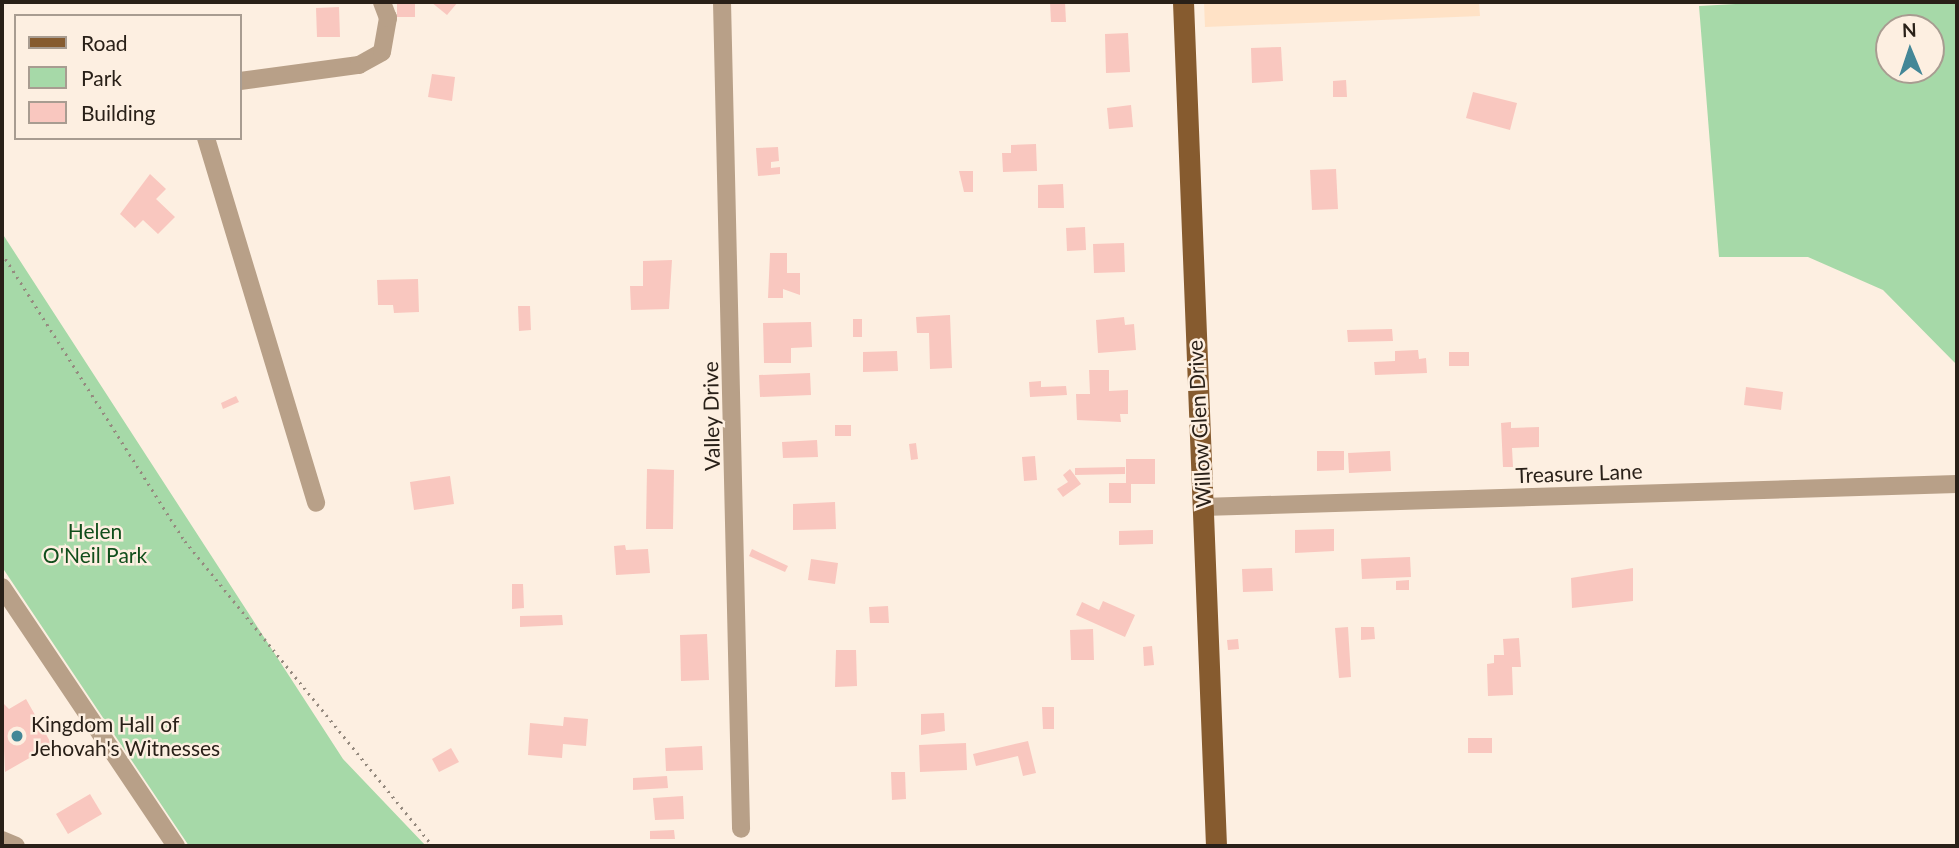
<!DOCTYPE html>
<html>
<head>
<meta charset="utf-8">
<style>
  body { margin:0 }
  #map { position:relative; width:1959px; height:848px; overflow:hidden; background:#fdefe1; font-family:Lato,sans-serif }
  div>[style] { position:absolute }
  .built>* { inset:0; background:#ffe2c6 }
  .green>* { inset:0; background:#a6d9a8 }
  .building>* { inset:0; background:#f9c7bf }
  .path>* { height:2.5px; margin-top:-1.25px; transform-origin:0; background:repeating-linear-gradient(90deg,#958a7f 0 2px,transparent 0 7px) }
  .minor>* { height:18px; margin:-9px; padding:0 9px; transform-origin:9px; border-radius:9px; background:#b8a088 }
  .major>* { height:21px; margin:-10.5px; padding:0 10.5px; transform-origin:10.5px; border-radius:10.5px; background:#865b2f }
  .dots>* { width:19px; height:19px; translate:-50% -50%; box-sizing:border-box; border:4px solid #fdefe1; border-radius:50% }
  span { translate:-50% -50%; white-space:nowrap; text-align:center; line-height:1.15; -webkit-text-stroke:5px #fdefe1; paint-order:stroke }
  .street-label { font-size:21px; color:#292018 }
  .park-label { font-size:21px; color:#104e1b }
  .poi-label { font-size:21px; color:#292018 }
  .left { translate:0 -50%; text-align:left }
  .frame { position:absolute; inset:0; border:4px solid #292018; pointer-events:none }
  .legend { position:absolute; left:14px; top:14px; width:228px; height:126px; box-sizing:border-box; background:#fdefe1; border:2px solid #a89c91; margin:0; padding:9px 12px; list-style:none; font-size:21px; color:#292018 }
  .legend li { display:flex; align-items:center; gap:14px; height:35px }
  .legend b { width:35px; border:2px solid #a89c91 }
  .north { position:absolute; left:1875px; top:14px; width:70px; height:70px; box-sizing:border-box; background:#fdefe1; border:2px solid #a89c91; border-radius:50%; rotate:358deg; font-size:19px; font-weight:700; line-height:28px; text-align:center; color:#292018 }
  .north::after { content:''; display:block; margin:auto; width:24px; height:32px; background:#448797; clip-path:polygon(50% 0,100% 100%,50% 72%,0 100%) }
</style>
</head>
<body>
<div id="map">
  <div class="built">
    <i style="clip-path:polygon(1204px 2px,1479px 2px,1480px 16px,1205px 27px)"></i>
  </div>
  <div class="green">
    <i style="clip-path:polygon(evenodd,1772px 2px,1957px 2px,1957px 365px,1883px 290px,1808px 257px,1719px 257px,1699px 6px,1772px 2px,1889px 28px,1931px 28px,1931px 70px,1889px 70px,1889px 28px)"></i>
    <i style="clip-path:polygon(2px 233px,343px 759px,426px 846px,189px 846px,2px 567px)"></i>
  </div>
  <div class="building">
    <i style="clip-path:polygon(397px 2px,415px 2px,415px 17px,397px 17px)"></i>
    <i style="clip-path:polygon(431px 2px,458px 2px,447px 15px)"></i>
    <i style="clip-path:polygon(1050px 2px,1065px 2px,1066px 22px,1051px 22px)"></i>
    <i style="clip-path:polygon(339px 7px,340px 37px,317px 37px,316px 8px)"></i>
    <i style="clip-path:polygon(1128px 33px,1130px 72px,1106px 73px,1105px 34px)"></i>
    <i style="clip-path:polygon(1281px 47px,1283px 81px,1252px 83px,1251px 48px)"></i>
    <i style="clip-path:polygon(432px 74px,455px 77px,452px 101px,428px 97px)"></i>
    <i style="clip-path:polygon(1346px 80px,1347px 97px,1333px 97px,1333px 81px)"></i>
    <i style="clip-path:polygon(1473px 92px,1517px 103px,1510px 130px,1466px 118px)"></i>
    <i style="clip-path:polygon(1131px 105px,1133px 127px,1109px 129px,1107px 108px)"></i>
    <i style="clip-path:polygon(1036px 144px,1037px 171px,1003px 172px,1002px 153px,1011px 153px,1011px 145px)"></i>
    <i style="clip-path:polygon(778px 147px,779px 161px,771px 162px,771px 168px,780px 167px,780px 174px,758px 176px,756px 148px)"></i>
    <i style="clip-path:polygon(1336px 169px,1338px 209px,1312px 210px,1310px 170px)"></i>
    <i style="clip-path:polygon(959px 171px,973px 171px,973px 192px,964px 192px)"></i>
    <i style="clip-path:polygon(150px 174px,166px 189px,156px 199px,175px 217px,158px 234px,143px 220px,135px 228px,120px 214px)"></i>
    <i style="clip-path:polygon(1063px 184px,1064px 208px,1038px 208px,1038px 185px)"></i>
    <i style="clip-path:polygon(1085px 227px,1086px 250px,1067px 251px,1066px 228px)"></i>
    <i style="clip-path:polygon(1124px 243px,1125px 272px,1094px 273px,1093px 244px)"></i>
    <i style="clip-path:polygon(770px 253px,787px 253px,787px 273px,800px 273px,800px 295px,783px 289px,783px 298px,768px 298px)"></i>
    <i style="clip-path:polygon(672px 260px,669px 309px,631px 310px,630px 286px,643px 286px,643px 261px)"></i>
    <i style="clip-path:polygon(418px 279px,419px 312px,394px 313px,393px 305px,378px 305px,377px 280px)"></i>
    <i style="clip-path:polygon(518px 306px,530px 306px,531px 330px,519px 331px)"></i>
    <i style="clip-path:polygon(950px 315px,952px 368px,930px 369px,929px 333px,917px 333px,916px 317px)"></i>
    <i style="clip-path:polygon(1124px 317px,1125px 325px,1134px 324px,1136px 350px,1098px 353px,1096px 320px)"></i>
    <i style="clip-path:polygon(853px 319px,862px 319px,862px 337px,853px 337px)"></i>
    <i style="clip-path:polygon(811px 322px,812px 347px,791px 348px,791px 363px,764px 363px,763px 323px)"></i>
    <i style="clip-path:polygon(1392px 329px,1393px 341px,1348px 342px,1347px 330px)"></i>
    <i style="clip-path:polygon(1418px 350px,1419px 359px,1426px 358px,1427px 373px,1375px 375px,1374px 362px,1395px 361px,1395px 351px)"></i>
    <i style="clip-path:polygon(897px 351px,898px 371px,863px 372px,863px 352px)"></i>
    <i style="clip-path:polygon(1449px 352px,1469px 352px,1469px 366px,1449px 366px)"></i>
    <i style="clip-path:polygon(1089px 370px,1109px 370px,1109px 391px,1128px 390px,1128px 414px,1120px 414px,1121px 422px,1077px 420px,1076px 394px,1090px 394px)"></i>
    <i style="clip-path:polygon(810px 373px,811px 395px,760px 397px,759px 375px)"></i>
    <i style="clip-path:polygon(1041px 381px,1041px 387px,1066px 386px,1067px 395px,1030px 397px,1029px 382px)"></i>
    <i style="clip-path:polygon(1746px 387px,1783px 392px,1781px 410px,1744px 405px)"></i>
    <i style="clip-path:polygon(236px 396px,239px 402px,223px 409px,221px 403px)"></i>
    <i style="clip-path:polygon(1511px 422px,1511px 428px,1539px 427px,1539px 447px,1512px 448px,1513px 467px,1503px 467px,1501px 423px)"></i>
    <i style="clip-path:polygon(835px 425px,851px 425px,851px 436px,835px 436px)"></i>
    <i style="clip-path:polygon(817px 440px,818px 457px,783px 458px,782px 442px)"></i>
    <i style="clip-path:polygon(916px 443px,918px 459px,911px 460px,909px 444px)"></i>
    <i style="clip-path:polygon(1317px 451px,1344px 451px,1344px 470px,1317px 471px)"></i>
    <i style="clip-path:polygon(1390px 451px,1391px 471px,1349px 473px,1348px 453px)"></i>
    <i style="clip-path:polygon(1035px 456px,1037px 480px,1024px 481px,1022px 457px)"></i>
    <i style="clip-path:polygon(1126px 459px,1155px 459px,1155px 484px,1131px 484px,1131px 503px,1109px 503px,1109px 483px,1126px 483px)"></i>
    <i style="clip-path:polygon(1125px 467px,1125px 474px,1075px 475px,1075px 468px)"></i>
    <i style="clip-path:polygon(647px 469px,674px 470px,673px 529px,646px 529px)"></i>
    <i style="clip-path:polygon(1070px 469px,1081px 484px,1063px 497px,1057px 489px,1068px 482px,1063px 475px)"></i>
    <i style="clip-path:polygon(450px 476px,454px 504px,414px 510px,410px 482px)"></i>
    <i style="clip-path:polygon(835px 502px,836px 529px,793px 530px,793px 504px)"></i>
    <i style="clip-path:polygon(1334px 529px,1334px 551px,1295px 553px,1295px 530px)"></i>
    <i style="clip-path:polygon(1153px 530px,1153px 544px,1119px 545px,1119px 531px)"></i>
    <i style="clip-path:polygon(625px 545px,626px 550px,648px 549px,650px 573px,616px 575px,614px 546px)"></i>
    <i style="clip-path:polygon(752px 549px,788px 566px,785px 572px,749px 556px)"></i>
    <i style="clip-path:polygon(1410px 557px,1411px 577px,1362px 579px,1361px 559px)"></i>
    <i style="clip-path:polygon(811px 559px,838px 563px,835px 584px,808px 580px)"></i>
    <i style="clip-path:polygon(1272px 568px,1273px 591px,1243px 592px,1242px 569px)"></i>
    <i style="clip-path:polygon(1633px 568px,1633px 601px,1572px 608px,1571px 578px)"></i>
    <i style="clip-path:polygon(1409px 580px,1409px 590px,1396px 590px,1396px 581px)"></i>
    <i style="clip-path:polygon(512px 584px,523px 584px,524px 608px,512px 609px)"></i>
    <i style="clip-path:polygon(1103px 601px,1135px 615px,1125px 637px,1076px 615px,1082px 602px,1099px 610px)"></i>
    <i style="clip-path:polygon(888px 606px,889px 623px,870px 623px,869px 607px)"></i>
    <i style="clip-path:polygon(562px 615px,563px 625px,520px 627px,520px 616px)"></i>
    <i style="clip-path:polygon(1348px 627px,1351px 677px,1339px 678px,1335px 628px)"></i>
    <i style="clip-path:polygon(1361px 627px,1374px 627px,1375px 639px,1361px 640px)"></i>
    <i style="clip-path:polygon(1093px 629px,1094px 660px,1071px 660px,1070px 630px)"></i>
    <i style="clip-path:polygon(707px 634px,709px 680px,681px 681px,680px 635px)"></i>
    <i style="clip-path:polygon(1519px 638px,1521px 667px,1512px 667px,1513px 695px,1488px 696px,1487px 664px,1494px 663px,1494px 655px,1504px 655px,1503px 639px)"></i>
    <i style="clip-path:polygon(1238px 639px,1239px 649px,1228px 650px,1227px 640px)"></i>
    <i style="clip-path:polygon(1152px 646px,1154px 665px,1144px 666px,1143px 647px)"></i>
    <i style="clip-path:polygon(836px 650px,856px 650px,857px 686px,835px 687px)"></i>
    <i style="clip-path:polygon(26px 699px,52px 745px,5px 772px,2px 702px,9px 709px)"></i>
    <i style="clip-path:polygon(1042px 707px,1054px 707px,1054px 729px,1043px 729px)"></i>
    <i style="clip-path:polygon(944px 713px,945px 731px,921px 735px,921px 714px)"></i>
    <i style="clip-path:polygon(564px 717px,588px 719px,586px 746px,563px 744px,562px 758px,528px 755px,530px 723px,563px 726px)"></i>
    <i style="clip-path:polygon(1468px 738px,1492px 738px,1492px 753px,1468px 753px)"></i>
    <i style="clip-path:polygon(1028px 741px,1036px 773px,1023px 776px,1018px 756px,976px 766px,973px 754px)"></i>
    <i style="clip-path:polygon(966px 743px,967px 770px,920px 772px,919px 745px)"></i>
    <i style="clip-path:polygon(702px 746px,703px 770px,666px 771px,665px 748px)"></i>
    <i style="clip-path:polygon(451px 748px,459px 762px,439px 772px,432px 759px)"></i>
    <i style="clip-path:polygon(891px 772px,905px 772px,906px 799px,892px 800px)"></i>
    <i style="clip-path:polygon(667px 776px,668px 788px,633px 790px,633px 778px)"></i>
    <i style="clip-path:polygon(90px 794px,102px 814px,68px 834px,56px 814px)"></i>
    <i style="clip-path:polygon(683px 796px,684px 819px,655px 820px,653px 798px)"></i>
    <i style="clip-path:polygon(674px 830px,675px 839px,650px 839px,650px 831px)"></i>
  </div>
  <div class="path">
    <i style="left:2px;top:253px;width:341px;rotate:57.6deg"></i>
    <i style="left:185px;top:541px;width:393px;rotate:50.9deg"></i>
  </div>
  <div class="minor">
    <i style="left:722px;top:2px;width:827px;rotate:88.68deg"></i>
    <i style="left:240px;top:81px;width:120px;rotate:-7.7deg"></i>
    <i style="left:359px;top:65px;width:26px;rotate:-29deg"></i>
    <i style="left:382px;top:52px;width:35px;rotate:-80deg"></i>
    <i style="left:388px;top:18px;width:17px;rotate:-111deg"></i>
    <i style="left:206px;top:138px;width:381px;rotate:73.2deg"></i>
    <i style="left:1202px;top:507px;width:755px;rotate:-1.74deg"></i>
    <i style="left:2px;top:587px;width:312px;rotate:56.1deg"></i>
    <i style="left:2px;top:840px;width:15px;rotate:23deg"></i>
  </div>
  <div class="major">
    <i style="left:1183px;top:2px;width:845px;rotate:87.76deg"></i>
  </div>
  <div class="dots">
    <i style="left:17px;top:736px;background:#448797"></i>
  </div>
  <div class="street-label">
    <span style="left:711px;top:416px;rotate:-91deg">Valley Drive</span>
    <span style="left:1199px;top:424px;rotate:-93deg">Willow Glen Drive</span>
    <span style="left:1579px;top:473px;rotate:-2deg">Treasure Lane</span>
  </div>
  <div class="park-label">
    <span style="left:95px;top:543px">Helen<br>O'Neil Park</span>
  </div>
  <div class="poi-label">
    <span class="left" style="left:31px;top:736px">Kingdom Hall of<br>Jehovah's Witnesses</span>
  </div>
  <div class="frame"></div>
  <ul class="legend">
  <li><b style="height:9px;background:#865b2f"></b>Road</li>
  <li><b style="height:19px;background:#a6d9a8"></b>Park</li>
  <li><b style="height:19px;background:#f9c7bf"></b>Building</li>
  </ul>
  <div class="north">N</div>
</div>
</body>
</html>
